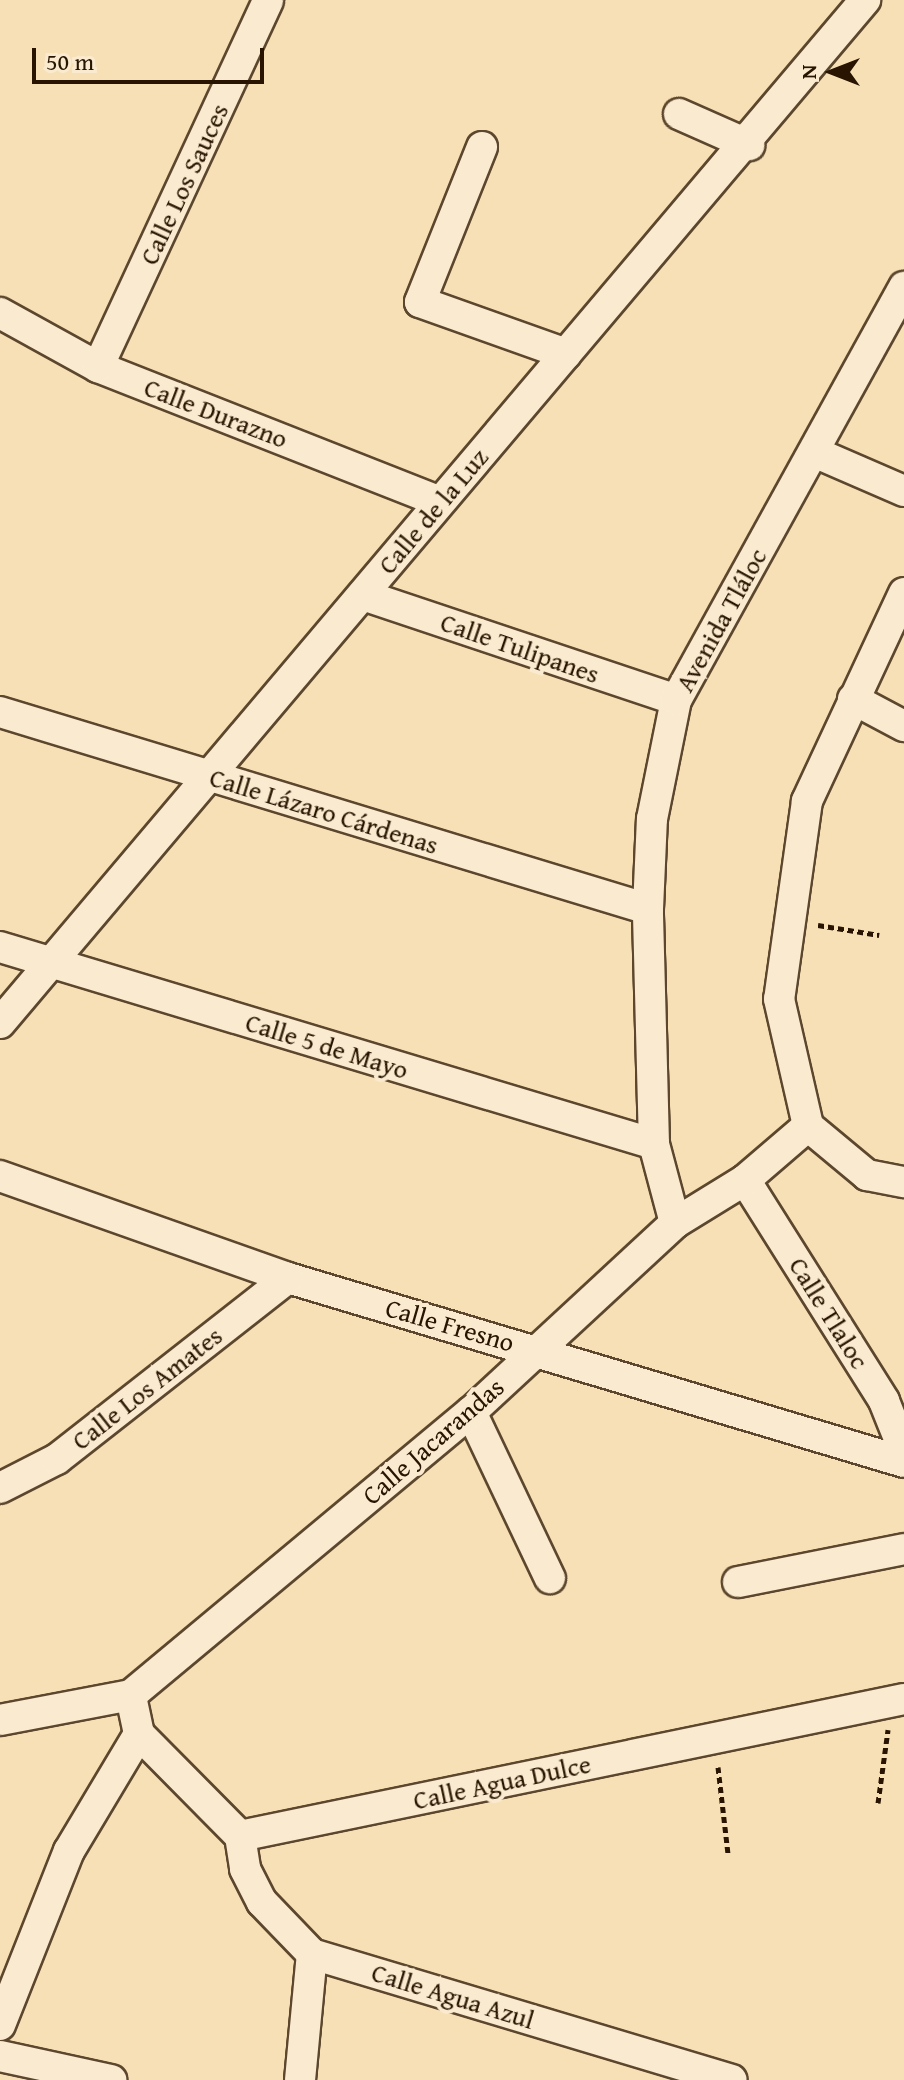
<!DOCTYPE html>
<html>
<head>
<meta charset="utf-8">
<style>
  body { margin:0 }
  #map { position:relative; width:904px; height:2080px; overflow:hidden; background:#f8e0b6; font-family:"Gentium Book Plus",serif }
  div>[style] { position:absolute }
  .path>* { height:5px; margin-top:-2.5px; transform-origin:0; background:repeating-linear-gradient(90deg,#281400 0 6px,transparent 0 10px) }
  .roads { filter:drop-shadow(2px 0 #5c472e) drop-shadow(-2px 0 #5c472e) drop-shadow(0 2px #5c472e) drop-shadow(0 -2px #5c472e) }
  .street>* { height:30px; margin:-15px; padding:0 15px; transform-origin:15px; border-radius:15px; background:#faebd0 }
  span { translate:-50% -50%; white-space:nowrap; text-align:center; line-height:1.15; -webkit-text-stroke:8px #faebd0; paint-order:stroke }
  .street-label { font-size:26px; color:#281400 }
  .north { position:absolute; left:792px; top:32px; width:80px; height:80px; -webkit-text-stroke:6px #faebd0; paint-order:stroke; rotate:270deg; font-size:22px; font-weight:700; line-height:32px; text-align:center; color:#281400 }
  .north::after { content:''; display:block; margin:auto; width:28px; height:36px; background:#281400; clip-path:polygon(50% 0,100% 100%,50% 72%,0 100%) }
  .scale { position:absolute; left:32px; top:48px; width:232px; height:36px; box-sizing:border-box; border:4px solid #281400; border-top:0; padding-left:10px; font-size:24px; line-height:28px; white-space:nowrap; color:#281400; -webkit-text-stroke:6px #faebd0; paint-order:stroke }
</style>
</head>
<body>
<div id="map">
  <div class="path">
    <i style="left:818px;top:925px;width:62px;rotate:9.3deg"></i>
    <i style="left:718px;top:1767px;width:88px;rotate:83.4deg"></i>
    <i style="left:878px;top:1803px;width:74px;rotate:-82.2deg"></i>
  </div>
  <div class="roads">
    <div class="street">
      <i style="left:679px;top:114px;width:77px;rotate:23.9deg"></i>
      <i style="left:482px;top:147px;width:167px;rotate:111.8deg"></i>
      <i style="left:420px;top:302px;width:155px;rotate:19.6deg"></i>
      <i style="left:0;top:313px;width:112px;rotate:28.9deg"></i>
      <i style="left:98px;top:367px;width:366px;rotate:21.5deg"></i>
      <i style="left:98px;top:367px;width:404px;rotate:-65.1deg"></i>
      <i style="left:814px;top:452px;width:98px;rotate:23.4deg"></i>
      <i style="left:904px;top:593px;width:230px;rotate:115deg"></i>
      <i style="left:807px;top:801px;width:200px;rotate:98deg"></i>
      <i style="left:779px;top:999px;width:130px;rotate:77.1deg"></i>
      <i style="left:808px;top:1126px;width:77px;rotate:39.7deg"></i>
      <i style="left:867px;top:1175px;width:38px;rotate:11deg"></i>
      <i style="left:363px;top:595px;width:330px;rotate:18.5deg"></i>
      <i style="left:853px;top:699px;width:58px;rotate:27.9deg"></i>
      <i style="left:0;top:712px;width:677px;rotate:16.91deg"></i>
      <i style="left:0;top:947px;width:683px;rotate:16.76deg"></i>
      <i style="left:0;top:1023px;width:1340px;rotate:-49.78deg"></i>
      <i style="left:0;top:1176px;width:306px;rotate:19.5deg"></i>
      <i style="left:288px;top:1278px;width:643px;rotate:16.63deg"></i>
      <i style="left:745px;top:1180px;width:261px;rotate:57.8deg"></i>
      <i style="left:884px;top:1401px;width:54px;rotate:68.2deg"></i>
      <i style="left:675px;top:1223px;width:82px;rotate:-104.9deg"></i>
      <i style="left:654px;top:1144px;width:235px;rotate:-91.5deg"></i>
      <i style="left:648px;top:909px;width:90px;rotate:-87.5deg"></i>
      <i style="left:652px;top:819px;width:121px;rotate:-78.6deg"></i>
      <i style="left:676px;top:700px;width:472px;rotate:-61.1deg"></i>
      <i style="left:471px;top:1412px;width:184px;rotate:64.6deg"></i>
      <i style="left:0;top:1488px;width:64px;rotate:-27deg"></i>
      <i style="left:57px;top:1459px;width:293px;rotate:-38.1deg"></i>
      <i style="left:738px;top:1582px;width:169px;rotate:-11.2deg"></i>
      <i style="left:0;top:1720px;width:133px;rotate:-10.8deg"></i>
      <i style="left:131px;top:1695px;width:442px;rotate:-39.8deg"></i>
      <i style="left:471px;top:1412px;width:278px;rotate:-42.8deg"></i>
      <i style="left:675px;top:1223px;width:82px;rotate:-31.6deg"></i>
      <i style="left:745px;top:1180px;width:83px;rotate:-40.6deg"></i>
      <i style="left:139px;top:1734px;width:144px;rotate:45.3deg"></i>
      <i style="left:240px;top:1836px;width:678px;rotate:-11.66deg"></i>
      <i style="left:240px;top:1836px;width:33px;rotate:81deg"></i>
      <i style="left:245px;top:1869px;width:37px;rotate:63deg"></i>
      <i style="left:262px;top:1902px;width:72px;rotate:46.1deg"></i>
      <i style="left:312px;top:1954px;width:438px;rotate:16.7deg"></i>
      <i style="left:0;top:2025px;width:187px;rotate:-68.4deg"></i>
      <i style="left:69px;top:1851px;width:136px;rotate:-59.1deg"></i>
      <i style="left:139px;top:1734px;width:40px;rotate:-102deg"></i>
      <i style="left:0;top:2056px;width:114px;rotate:12.2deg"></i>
      <i style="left:300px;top:2080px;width:127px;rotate:-84.6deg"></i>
    </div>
  </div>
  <div class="street-label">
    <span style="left:184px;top:184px;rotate:-65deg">Calle Los Sauces</span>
    <span style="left:216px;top:413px;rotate:21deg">Calle Durazno</span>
    <span style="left:433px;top:511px;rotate:-50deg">Calle de la Luz</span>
    <span style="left:721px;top:620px;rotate:-61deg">Avenida Tláloc</span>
    <span style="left:520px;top:648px;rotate:19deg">Calle Tulipanes</span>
    <span style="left:324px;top:811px;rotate:17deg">Calle Lázaro Cárdenas</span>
    <span style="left:327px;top:1046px;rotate:17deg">Calle 5 de Mayo</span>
    <span style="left:829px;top:1313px;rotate:58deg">Calle Tlaloc</span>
    <span style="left:450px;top:1325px;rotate:16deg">Calle Fresno</span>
    <span style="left:147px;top:1388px;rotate:-38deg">Calle Los Amates</span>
    <span style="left:433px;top:1441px;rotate:-41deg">Calle Jacarandas</span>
    <span style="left:502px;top:1782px;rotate:-12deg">Calle Agua Dulce</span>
    <span style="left:453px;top:1996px;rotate:17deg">Calle Agua Azul</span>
  </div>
  <div class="north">N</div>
  <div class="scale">50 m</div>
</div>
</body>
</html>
